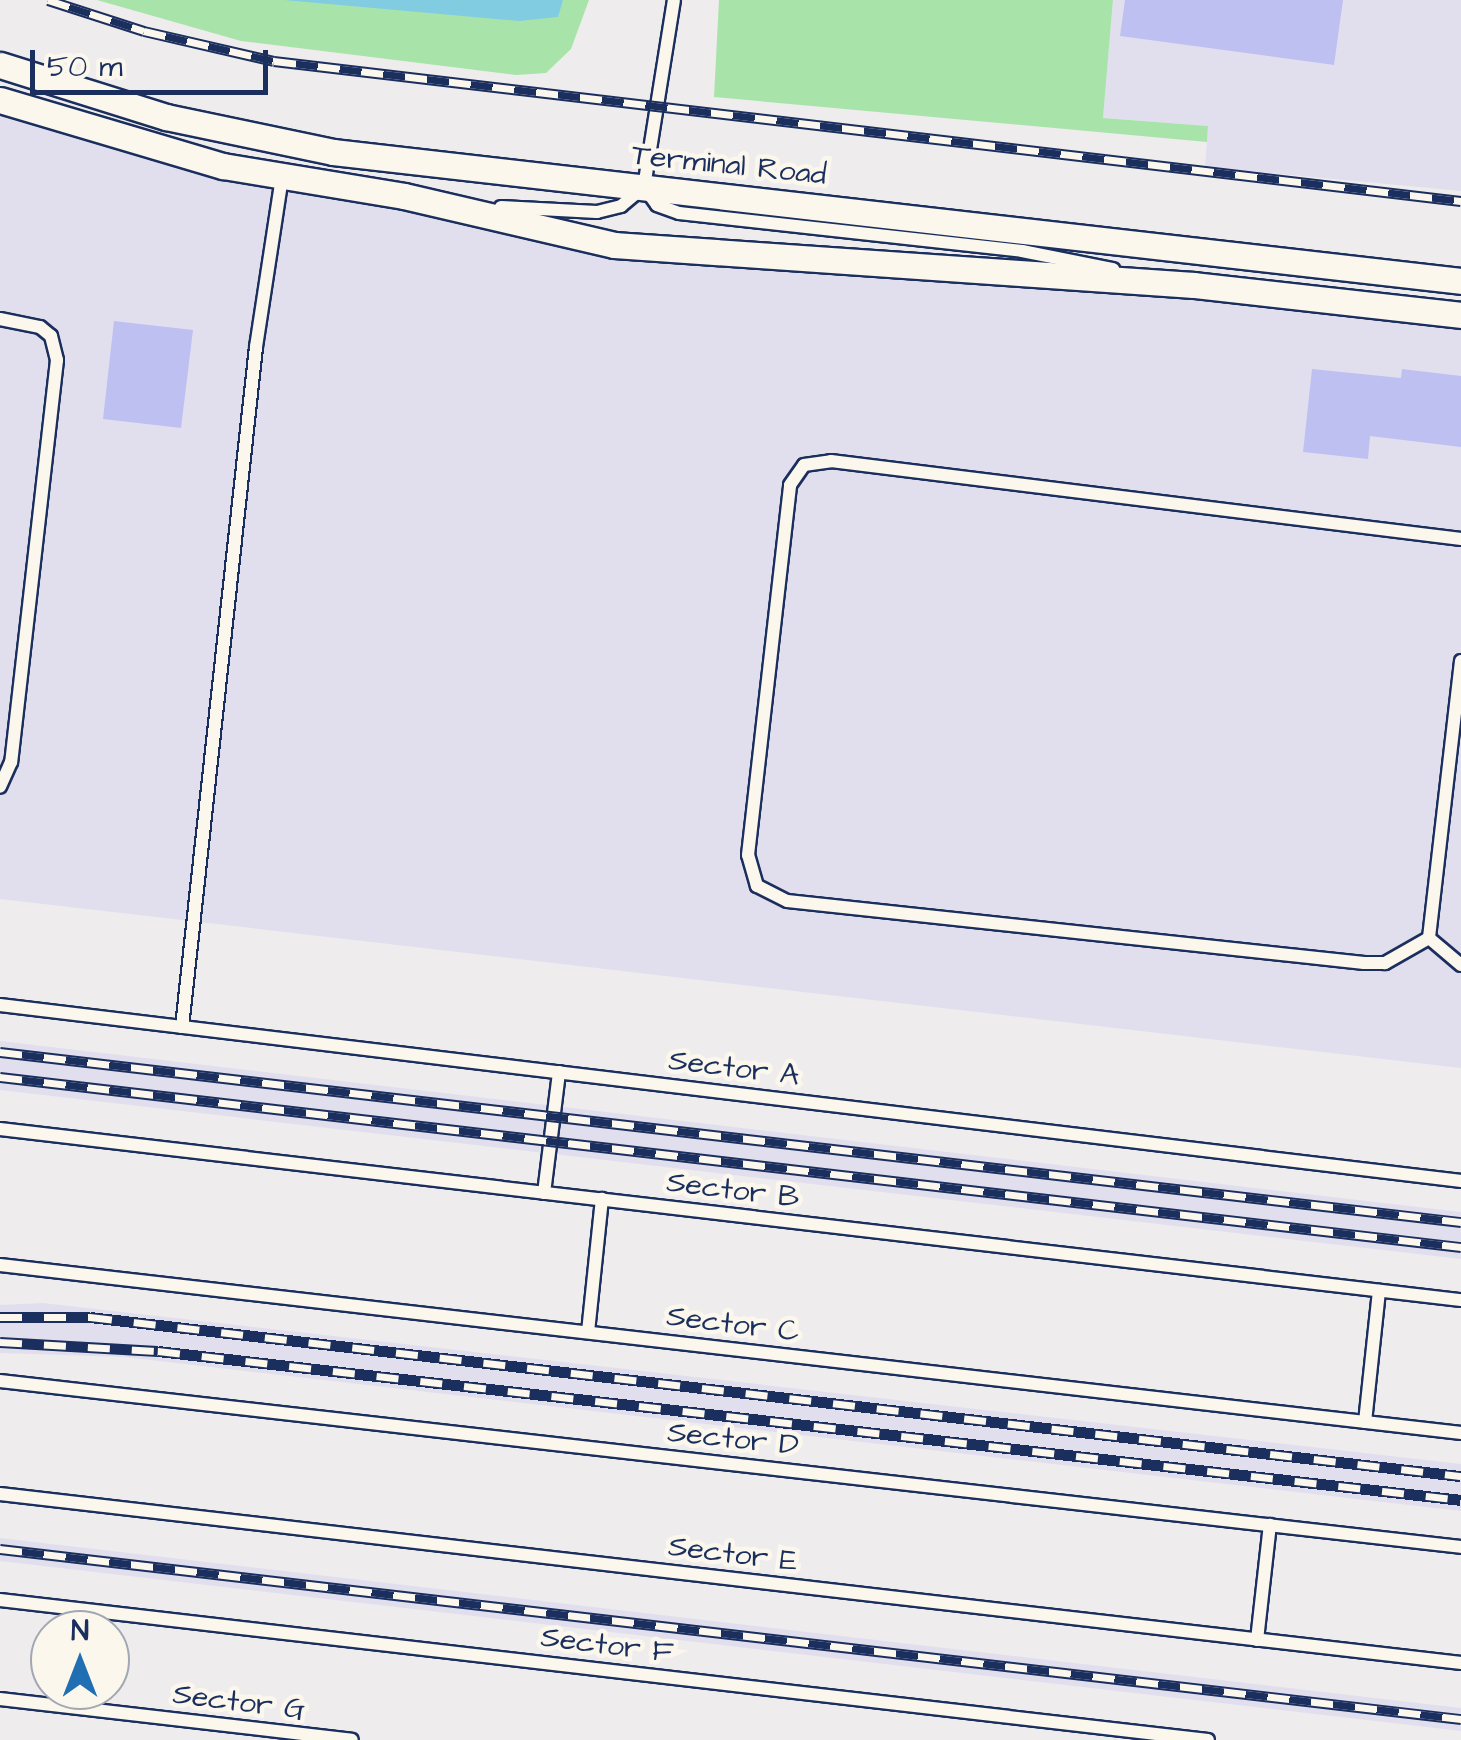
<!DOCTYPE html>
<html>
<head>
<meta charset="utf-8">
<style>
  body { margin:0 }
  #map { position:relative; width:1461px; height:1740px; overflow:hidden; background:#efeced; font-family:"Architects Daughter",sans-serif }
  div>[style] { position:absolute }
  .built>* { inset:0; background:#e1dfee }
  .green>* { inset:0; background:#a8e4aa }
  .water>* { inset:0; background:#81cce1 }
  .building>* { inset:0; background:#bfc0f2 }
  .roads { filter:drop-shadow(2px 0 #1b2f5e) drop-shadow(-2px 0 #1b2f5e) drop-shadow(0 2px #1b2f5e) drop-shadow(0 -2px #1b2f5e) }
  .service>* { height:12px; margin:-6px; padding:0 6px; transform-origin:6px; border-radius:6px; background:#fbf7ec }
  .minor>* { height:25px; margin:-12.5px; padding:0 12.5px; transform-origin:12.5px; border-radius:12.5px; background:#fbf7ec }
  .rail>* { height:11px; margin-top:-5.5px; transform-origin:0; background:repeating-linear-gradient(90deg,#fbf7ec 0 22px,#1b2f5e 0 44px); box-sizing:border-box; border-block:2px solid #1b2f5e }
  span { translate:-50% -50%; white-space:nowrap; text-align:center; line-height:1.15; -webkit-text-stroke:9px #fbf7ec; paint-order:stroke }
  .street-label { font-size:30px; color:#1b2f5e }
  .north { position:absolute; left:30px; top:1610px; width:100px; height:100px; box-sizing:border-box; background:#fbf7ec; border:2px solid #a1a7b3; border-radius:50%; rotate:0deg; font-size:28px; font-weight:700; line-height:40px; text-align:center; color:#1b2f5e }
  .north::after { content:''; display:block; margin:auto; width:35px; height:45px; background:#1f6fb2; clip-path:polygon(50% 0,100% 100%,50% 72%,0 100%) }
  .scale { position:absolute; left:30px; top:50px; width:238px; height:45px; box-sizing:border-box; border:5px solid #1b2f5e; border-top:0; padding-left:12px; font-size:30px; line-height:35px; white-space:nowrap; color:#1b2f5e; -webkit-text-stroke:8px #fbf7ec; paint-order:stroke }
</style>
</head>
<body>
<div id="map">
  <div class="built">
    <i style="clip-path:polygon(1113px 0,1461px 0,1461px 191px,1205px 167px,1208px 126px,1103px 118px)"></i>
    <i style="clip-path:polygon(0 108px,341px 196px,635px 260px,1206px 300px,1461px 329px,1461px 1068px,0 899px)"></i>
    <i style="clip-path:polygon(0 1041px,1461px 1212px,1461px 1259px,0 1090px)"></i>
    <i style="clip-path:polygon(43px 1303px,1461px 1464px,1461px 1511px,124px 1357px,0 1353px,0 1305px)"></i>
    <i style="clip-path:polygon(0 1538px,1461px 1708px,1461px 1731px,0 1561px)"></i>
  </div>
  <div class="green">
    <i style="clip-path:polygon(97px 0,589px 0,571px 49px,546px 73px,516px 75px,241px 41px)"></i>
    <i style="clip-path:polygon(719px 0,1113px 0,1103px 118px,1208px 126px,1207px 142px,714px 97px)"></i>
  </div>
  <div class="water">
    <i style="clip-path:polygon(284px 0,563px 0,558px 17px,519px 21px)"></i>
  </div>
  <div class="building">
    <i style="clip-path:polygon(1125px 0,1343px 0,1334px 65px,1120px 36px)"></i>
    <i style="clip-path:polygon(114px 321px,193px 330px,181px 428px,103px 419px)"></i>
    <i style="clip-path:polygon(1312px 369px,1401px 378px,1402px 369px,1461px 376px,1461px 447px,1370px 436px,1368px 459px,1303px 452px)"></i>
  </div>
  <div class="roads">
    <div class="service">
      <i style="left:644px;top:187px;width:189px;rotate:-80.9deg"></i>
      <i style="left:501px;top:207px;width:96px;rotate:3deg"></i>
      <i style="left:597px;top:212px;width:25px;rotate:-14deg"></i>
      <i style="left:621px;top:206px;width:30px;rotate:-40deg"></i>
      <i style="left:644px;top:187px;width:22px;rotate:54deg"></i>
      <i style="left:657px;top:205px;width:23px;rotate:20deg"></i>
      <i style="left:679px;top:213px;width:345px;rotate:6.3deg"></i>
      <i style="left:1022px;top:251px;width:93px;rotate:11.2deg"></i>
      <i style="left:0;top:319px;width:41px;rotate:11.3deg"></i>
      <i style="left:40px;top:327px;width:14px;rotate:39deg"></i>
      <i style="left:51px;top:336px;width:25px;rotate:76deg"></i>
      <i style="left:57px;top:360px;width:405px;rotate:96.5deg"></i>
      <i style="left:11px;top:762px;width:27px;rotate:114deg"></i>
      <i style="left:1461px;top:661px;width:279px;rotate:96.6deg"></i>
      <i style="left:1429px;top:938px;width:42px;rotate:40.2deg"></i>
      <i style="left:1429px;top:938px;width:51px;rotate:150.4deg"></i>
      <i style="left:1385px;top:963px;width:21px;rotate:180deg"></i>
      <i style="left:1364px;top:963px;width:580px;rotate:-173.87deg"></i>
      <i style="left:787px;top:901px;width:34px;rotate:-153deg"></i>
      <i style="left:757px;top:886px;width:32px;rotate:-106deg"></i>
      <i style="left:748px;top:855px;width:372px;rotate:-83.5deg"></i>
      <i style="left:790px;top:485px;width:24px;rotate:-55deg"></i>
      <i style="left:804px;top:465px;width:27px;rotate:-8deg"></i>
      <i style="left:831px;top:461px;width:635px;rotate:7.06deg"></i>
      <i style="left:0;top:1005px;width:1472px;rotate:6.87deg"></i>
      <i style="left:182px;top:1027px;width:684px;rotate:-83.79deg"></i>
      <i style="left:256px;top:347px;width:172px;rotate:-81.3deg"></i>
      <i style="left:0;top:1129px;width:1471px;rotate:6.68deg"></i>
      <i style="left:544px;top:1193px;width:122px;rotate:-82.9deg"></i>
      <i style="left:0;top:1265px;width:1471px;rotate:6.56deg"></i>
      <i style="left:588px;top:1332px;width:134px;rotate:-84deg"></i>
      <i style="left:0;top:1381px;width:1470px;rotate:6.48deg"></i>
      <i style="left:1365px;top:1422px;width:132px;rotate:-83.9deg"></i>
      <i style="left:0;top:1494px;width:1471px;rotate:6.6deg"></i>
      <i style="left:0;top:1600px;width:1216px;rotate:6.61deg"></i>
      <i style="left:1257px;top:1640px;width:116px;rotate:-83.6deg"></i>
      <i style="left:0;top:1699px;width:354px;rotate:6.6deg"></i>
    </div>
    <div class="minor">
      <i style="left:0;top:65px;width:174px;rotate:17.4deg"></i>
      <i style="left:166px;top:117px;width:171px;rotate:11.8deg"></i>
      <i style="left:333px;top:152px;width:1135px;rotate:6.52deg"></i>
      <i style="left:0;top:100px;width:233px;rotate:16.5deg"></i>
      <i style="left:223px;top:166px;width:183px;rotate:9.4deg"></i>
      <i style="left:404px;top:196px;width:216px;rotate:13.1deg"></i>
      <i style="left:614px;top:245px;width:581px;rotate:3.95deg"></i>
      <i style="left:1194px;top:285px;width:269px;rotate:6.4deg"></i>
    </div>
  </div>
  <div class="rail">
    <i style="left:48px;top:0;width:101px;rotate:17.9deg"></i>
    <i style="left:144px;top:31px;width:133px;rotate:13deg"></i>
    <i style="left:274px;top:61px;width:1195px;rotate:6.73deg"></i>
    <i style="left:0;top:1052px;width:1471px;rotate:6.64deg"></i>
    <i style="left:0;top:1077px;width:1471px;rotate:6.64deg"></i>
    <i style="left:0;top:1317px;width:90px"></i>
    <i style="left:90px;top:1317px;width:1380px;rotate:6.62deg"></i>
    <i style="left:0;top:1342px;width:158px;rotate:3.3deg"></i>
    <i style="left:158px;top:1351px;width:1311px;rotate:6.52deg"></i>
    <i style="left:0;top:1549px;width:1471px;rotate:6.64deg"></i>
  </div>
  <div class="street-label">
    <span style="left:729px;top:165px;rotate:6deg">Terminal Road</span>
    <span style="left:734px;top:1068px;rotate:7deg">Sector A</span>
    <span style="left:733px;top:1190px;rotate:7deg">Sector B</span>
    <span style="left:733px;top:1324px;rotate:7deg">Sector C</span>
    <span style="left:733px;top:1439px;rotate:6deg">Sector D</span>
    <span style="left:733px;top:1554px;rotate:7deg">Sector E</span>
    <span style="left:607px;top:1645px;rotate:7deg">Sector F</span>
    <span style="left:239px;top:1702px;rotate:7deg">Sector G</span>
  </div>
  <div class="north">N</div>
  <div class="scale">50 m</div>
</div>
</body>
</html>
